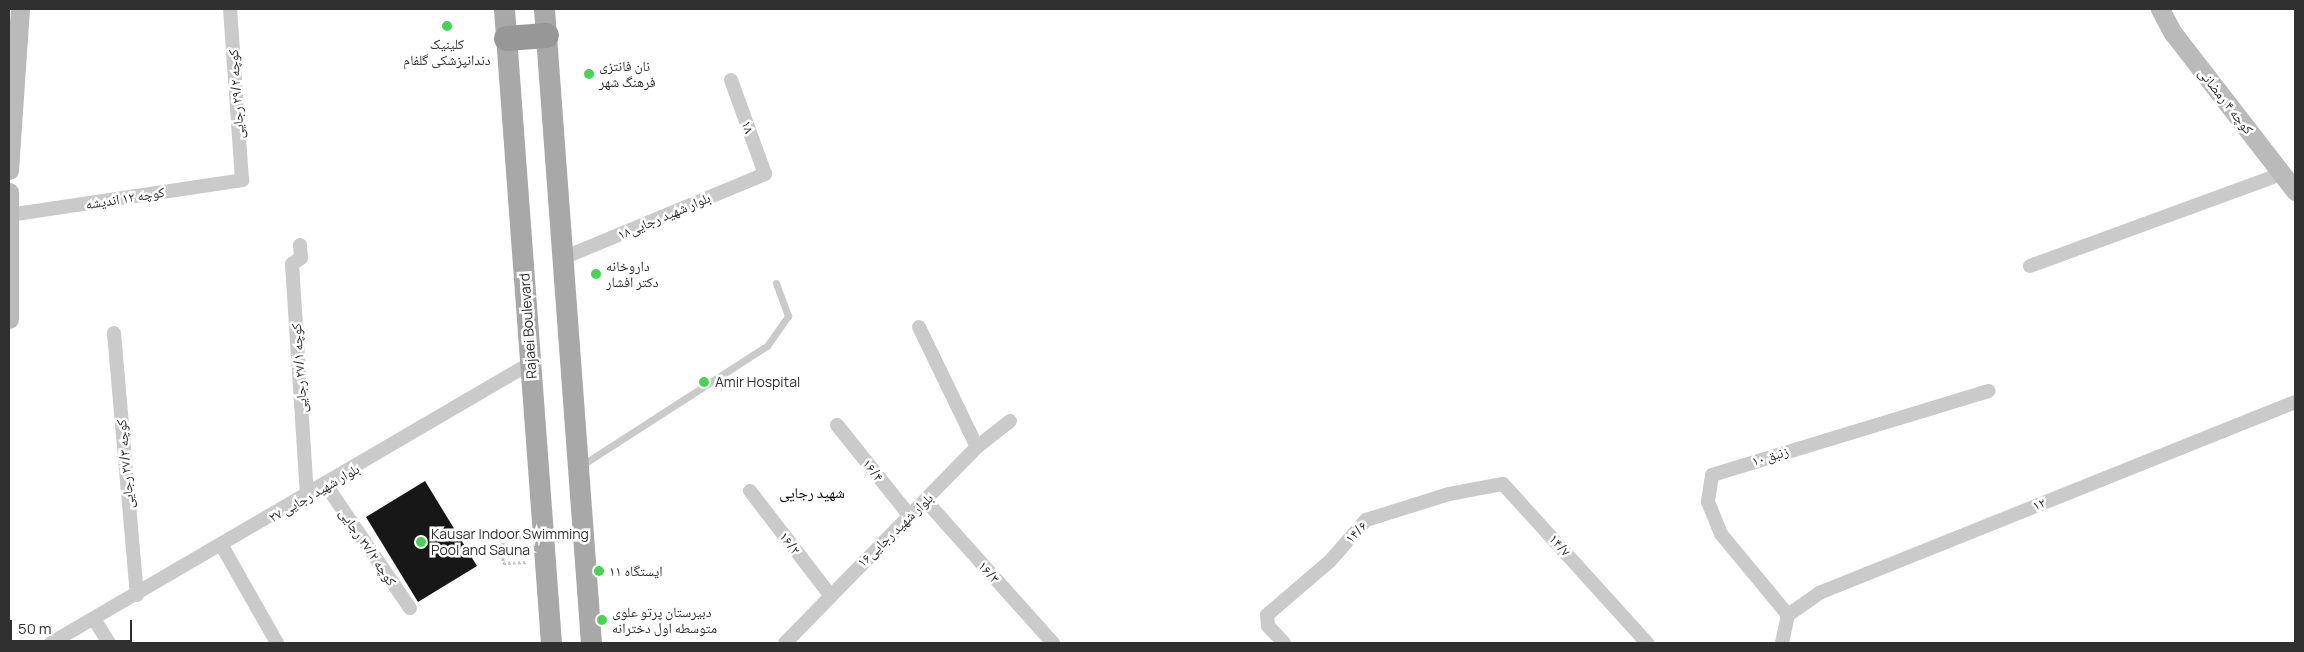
<!DOCTYPE html>
<html>
<head>
<meta charset="utf-8">
<style>
  body { margin:0 }
  #map { position:relative; width:2304px; height:652px; overflow:hidden; background:#fff; font-family:Manrope,"Noto Naskh Arabic",sans-serif }
  div>[style] { position:absolute }
  .building>* { inset:0; background:#171717 }
  .path>* { height:3px; margin-top:-1.5px; transform-origin:0; background:repeating-linear-gradient(90deg,#c4c4c4 0 2.5px,transparent 0 5px) }
  .lane>* { height:7px; margin:-3.5px; padding:0 3.5px; transform-origin:3.5px; border-radius:3.5px; background:#cacaca }
  .street>* { height:14px; margin:-7px; padding:0 7px; transform-origin:7px; border-radius:7px; background:#cacaca }
  .secondary>* { height:19px; margin:-9.5px; padding:0 9.5px; transform-origin:9.5px; border-radius:9.5px; background:#bababa }
  .primary>* { height:21px; margin:-10.5px; padding:0 10.5px; transform-origin:10.5px; border-radius:10.5px; background:#a8a8a8 }
  .highway>* { height:25px; margin:-12.5px; padding:0 12.5px; transform-origin:12.5px; border-radius:12.5px; background:#979797 }
  .dots>* { width:14px; height:14px; translate:-50% -50%; box-sizing:border-box; border:2px solid #fff; border-radius:50% }
  span { translate:-50% -50%; white-space:nowrap; text-align:center; line-height:1.15; -webkit-text-stroke:5px #fff; paint-order:stroke }
  .poi-label { font-size:14px; color:#303030 }
  .left { translate:0 -50%; text-align:left }
  .street-label { font-size:14px; color:#303030 }
  .neighbourhood-label { font-size:15px; color:#000 }
  .frame { position:absolute; inset:0; border:10px solid #303030; pointer-events:none }
  .scale { position:absolute; left:10px; top:620px; width:122px; height:22px; box-sizing:border-box; border:2px solid #303030; border-top:0; padding-left:6px; font-size:15px; line-height:18px; white-space:nowrap; color:#303030; -webkit-text-stroke:4px #fff; paint-order:stroke }
</style>
</head>
<body>
<div id="map">
  <div class="building">
    <i style="clip-path:polygon(425px 481px,477px 566px,418px 602px,366px 517px)"></i>
  </div>
  <div class="path">
    <i style="left:526px;top:537px;width:23px;rotate:178deg"></i>
    <i style="left:503px;top:538px;width:25px;rotate:90deg"></i>
    <i style="left:503px;top:563px;width:23px;rotate:-2deg"></i>
  </div>
  <div class="lane">
    <i style="left:582px;top:465px;width:220px;rotate:-32.8deg"></i>
    <i style="left:767px;top:346px;width:37px;rotate:-55deg"></i>
    <i style="left:788px;top:316px;width:35px;rotate:-110deg"></i>
  </div>
  <div class="street">
    <i style="left:9px;top:215px;width:236px;rotate:-8.5deg"></i>
    <i style="left:242px;top:180px;width:171px;rotate:-94deg"></i>
    <i style="left:300px;top:245px;width:13px;rotate:86deg"></i>
    <i style="left:301px;top:258px;width:11px;rotate:146deg"></i>
    <i style="left:292px;top:264px;width:233px;rotate:86.3deg"></i>
    <i style="left:563px;top:258px;width:219px;rotate:-22.6deg"></i>
    <i style="left:765px;top:174px;width:100px;rotate:-109.9deg"></i>
    <i style="left:2030px;top:266px;width:268px;rotate:-20.1deg"></i>
    <i style="left:919px;top:327px;width:133px;rotate:64.2deg"></i>
    <i style="left:114px;top:333px;width:263px;rotate:85deg"></i>
    <i style="left:837px;top:425px;width:115px;rotate:51.3deg"></i>
    <i style="left:326px;top:485px;width:149px;rotate:55.7deg"></i>
    <i style="left:750px;top:491px;width:131px;rotate:52.4deg"></i>
    <i style="left:926px;top:501px;width:191px;rotate:48.2deg"></i>
    <i style="left:222px;top:546px;width:112px;rotate:60.4deg"></i>
    <i style="left:1788px;top:615px;width:38px;rotate:-35deg"></i>
    <i style="left:1819px;top:593px;width:513px;rotate:-21.86deg"></i>
    <i style="left:1788px;top:615px;width:105px;rotate:-129.6deg"></i>
    <i style="left:1721px;top:534px;width:35px;rotate:-112deg"></i>
    <i style="left:1708px;top:501px;width:26px;rotate:-81deg"></i>
    <i style="left:1712px;top:475px;width:289px;rotate:-16.9deg"></i>
    <i style="left:94px;top:619px;width:28px;rotate:58deg"></i>
    <i style="left:51px;top:643px;width:556px;rotate:-30.26deg"></i>
    <i style="left:785px;top:643px;width:274px;rotate:-45.6deg"></i>
    <i style="left:977px;top:447px;width:42px;rotate:-38.2deg"></i>
    <i style="left:1284px;top:643px;width:23px;rotate:-133deg"></i>
    <i style="left:1268px;top:626px;width:11px;rotate:-95deg"></i>
    <i style="left:1267px;top:615px;width:83px;rotate:-40.6deg"></i>
    <i style="left:1330px;top:561px;width:55px;rotate:-48.7deg"></i>
    <i style="left:1366px;top:520px;width:87px;rotate:-17.4deg"></i>
    <i style="left:1449px;top:494px;width:55px;rotate:-10.5deg"></i>
    <i style="left:1503px;top:484px;width:215px;rotate:47.8deg"></i>
    <i style="left:1782px;top:643px;width:29px;rotate:-78deg"></i>
  </div>
  <div class="secondary">
    <i style="left:2160px;top:9px;width:27px;rotate:62deg"></i>
    <i style="left:2173px;top:33px;width:200px;rotate:52.3deg"></i>
    <i style="left:9px;top:170px;width:161px;rotate:-86.1deg"></i>
    <i style="left:9px;top:192px;width:127px;rotate:90deg"></i>
  </div>
  <div class="primary">
    <i style="left:504px;top:9px;width:636px;rotate:85.76deg"></i>
    <i style="left:544px;top:9px;width:636px;rotate:85.76deg"></i>
  </div>
  <div class="highway">
    <i style="left:506px;top:38px;width:40px;rotate:-4.3deg"></i>
  </div>
  <div class="dots">
    <i style="left:447px;top:26px;background:#47d353"></i>
    <i style="left:589px;top:74px;background:#47d353"></i>
    <i style="left:596px;top:274px;background:#47d353"></i>
    <i style="left:704px;top:382px;background:#47d353"></i>
    <i style="left:421px;top:542px;background:#47d353"></i>
    <i style="left:599px;top:571px;background:#47d353"></i>
    <i style="left:602px;top:620px;background:#47d353"></i>
  </div>
  <div class="poi-label">
    <span style="left:447px;top:52px">کلینیک<br>دندانپزشکی گلفام</span>
    <span class="left" style="left:599px;top:74px">نان فانتزی<br>فرهنگ شهر</span>
    <span class="left" style="left:606px;top:274px">داروخانه<br>دکتر افشار</span>
    <span class="left" style="left:715px;top:382px">Amir Hospital</span>
    <span class="left" style="left:431px;top:542px">Kausar Indoor Swimming<br>Pool and Sauna</span>
    <span class="left" style="left:609px;top:571px">ایستگاه ۱۱</span>
    <span class="left" style="left:612px;top:620px">دبیرستان پرتو علوی<br>متوسطه اول دخترانه</span>
  </div>
  <div class="street-label">
    <span style="left:236px;top:94px;rotate:-94deg">کوچه ۲۹/۲ رجایی</span>
    <span style="left:2226px;top:101px;rotate:52deg">کوچه ۴ رمضانی</span>
    <span style="left:748px;top:127px;rotate:70deg">۱۸</span>
    <span style="left:125px;top:198px;rotate:-9deg">کوچه ۱۲ اندیشه</span>
    <span style="left:664px;top:216px;rotate:-23deg">بلوار شهید رجایی۱۸</span>
    <span style="left:528px;top:326px;rotate:-94deg">Rajaei Boulevard</span>
    <span style="left:299px;top:368px;rotate:-94deg">کوچه ۲۷/۱ رجایی</span>
    <span style="left:1770px;top:456px;rotate:-17deg">زنبق ۱۰</span>
    <span style="left:125px;top:464px;rotate:-95deg">کوچه ۲۷/۳ رجایی</span>
    <span style="left:873px;top:470px;rotate:51deg">۱۶/۴</span>
    <span style="left:314px;top:493px;rotate:-30deg">۲۷ بلوار شهید رجایی</span>
    <span style="left:2039px;top:504px;rotate:-22deg">۱۲</span>
    <span style="left:895px;top:530px;rotate:-44deg">بلوار شهید رجایی۱۶</span>
    <span style="left:1356px;top:532px;rotate:-46deg">۱۴/۶</span>
    <span style="left:790px;top:543px;rotate:52deg">۱۶/۲</span>
    <span style="left:1560px;top:545px;rotate:48deg">۱۴/۷</span>
    <span style="left:368px;top:547px;rotate:56deg">کوچه ۲۷/۲ رجایی</span>
    <span style="left:989px;top:572px;rotate:48deg">۱۶/۳</span>
  </div>
  <div class="neighbourhood-label">
    <span style="left:812px;top:493px">شهید رجایی</span>
  </div>
  <div class="frame"></div>
  <div class="scale">50 m</div>
</div>
</body>
</html>
